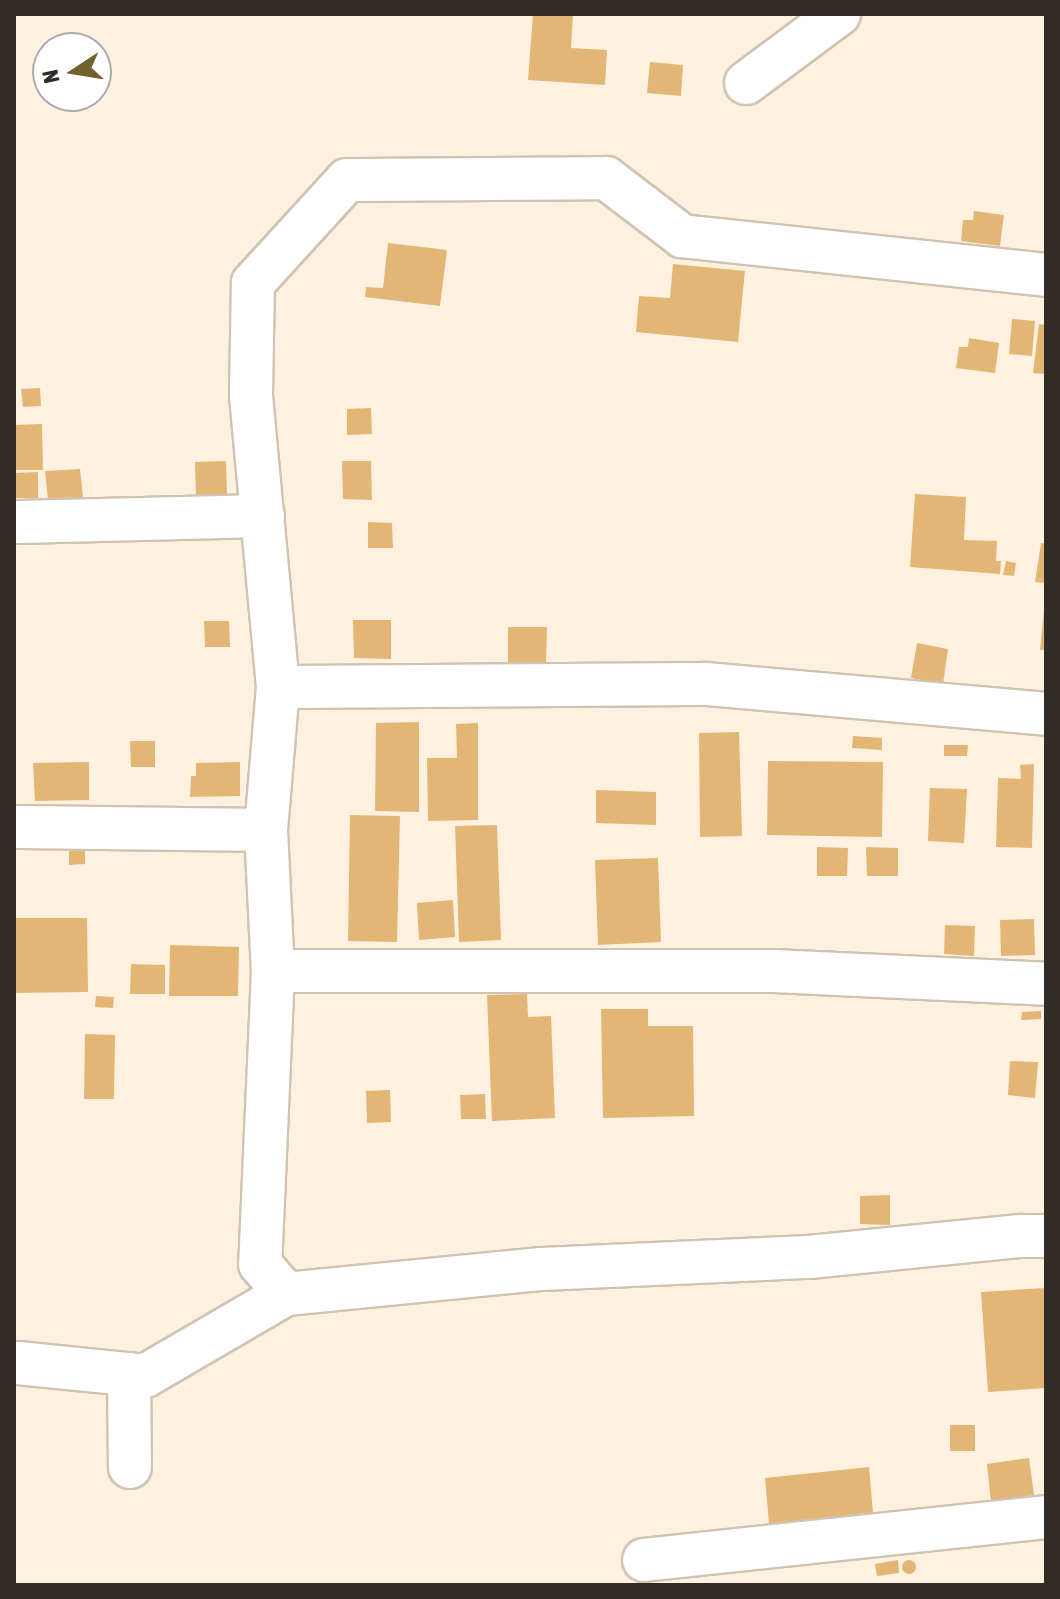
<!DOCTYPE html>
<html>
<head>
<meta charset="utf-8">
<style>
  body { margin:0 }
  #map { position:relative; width:1060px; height:1599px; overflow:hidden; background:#fef1df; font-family:"Asap Condensed",sans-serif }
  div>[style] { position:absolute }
  .building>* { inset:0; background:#e3b676 }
  .round { border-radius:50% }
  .roads { filter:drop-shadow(2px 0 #d0c3b2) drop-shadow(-2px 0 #d0c3b2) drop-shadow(0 2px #d0c3b2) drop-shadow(0 -2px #d0c3b2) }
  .minor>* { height:42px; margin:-21px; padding:0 21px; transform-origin:21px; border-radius:21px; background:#fff }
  span { translate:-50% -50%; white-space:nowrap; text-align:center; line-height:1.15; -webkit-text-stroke:6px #fff; paint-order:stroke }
  .frame { position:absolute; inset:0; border:16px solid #312c25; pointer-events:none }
  .north { position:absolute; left:32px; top:32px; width:80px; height:80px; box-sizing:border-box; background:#fff; border:2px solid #adaba8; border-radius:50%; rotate:258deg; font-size:22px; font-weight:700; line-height:32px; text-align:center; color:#312c25 }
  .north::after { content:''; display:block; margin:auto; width:28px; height:36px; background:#71612f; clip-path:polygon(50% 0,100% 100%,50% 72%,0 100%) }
</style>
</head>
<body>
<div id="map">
  <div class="building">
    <i style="clip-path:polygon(533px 14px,573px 14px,571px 48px,607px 50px,605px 85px,528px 80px)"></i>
    <i style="clip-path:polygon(650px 62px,683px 65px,681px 96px,647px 93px)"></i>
    <i style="clip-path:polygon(974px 211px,1004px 215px,1000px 246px,961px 241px,963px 220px,973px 220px)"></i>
    <i style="clip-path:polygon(388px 243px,447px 250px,440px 306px,365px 297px,366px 287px,383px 288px)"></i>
    <i style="clip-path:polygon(673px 264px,745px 271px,738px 342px,636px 332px,639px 296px,670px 298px)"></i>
    <i style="clip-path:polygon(1012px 319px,1035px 321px,1032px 356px,1009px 354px)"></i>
    <i style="clip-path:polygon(1039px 324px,1046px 325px,1046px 374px,1033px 373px)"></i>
    <i style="clip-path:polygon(969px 338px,999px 343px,995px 373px,956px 368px,959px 347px,968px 347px)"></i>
    <i style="clip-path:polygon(40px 388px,41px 406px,23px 407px,21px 389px)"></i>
    <i style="clip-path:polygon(371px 408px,372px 434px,347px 435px,347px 409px)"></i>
    <i style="clip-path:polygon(42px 424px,43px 470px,14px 470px,14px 425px)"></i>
    <i style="clip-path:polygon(226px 461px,227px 494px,196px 495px,195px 462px)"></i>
    <i style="clip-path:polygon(342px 461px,371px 461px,372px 500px,343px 499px)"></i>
    <i style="clip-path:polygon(80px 469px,83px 497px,48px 500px,45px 471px)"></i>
    <i style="clip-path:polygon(38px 472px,38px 498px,14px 498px,14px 473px)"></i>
    <i style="clip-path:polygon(915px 494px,966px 497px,964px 540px,997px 541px,996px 561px,1001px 561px,1000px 574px,910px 567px)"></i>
    <i style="clip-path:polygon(368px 522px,392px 523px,393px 548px,368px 548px)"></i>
    <i style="clip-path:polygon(1041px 543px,1046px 544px,1046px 583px,1035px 582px)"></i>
    <i style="clip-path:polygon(1006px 561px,1016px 563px,1014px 576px,1003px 575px)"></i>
    <i style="clip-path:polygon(1044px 610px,1046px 610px,1046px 650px,1040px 650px)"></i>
    <i style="clip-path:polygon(353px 620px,391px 620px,391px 659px,354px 658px)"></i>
    <i style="clip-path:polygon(204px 621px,229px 621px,230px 647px,205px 647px)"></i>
    <i style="clip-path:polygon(508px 627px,547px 627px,546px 665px,508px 665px)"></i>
    <i style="clip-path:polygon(917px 643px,948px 649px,943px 684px,911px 678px)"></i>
    <i style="clip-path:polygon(419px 722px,419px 812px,375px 811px,376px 723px)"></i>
    <i style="clip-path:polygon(478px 723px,478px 820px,428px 821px,427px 758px,457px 758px,456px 724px)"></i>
    <i style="clip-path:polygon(739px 732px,742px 836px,700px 837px,699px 733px)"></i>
    <i style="clip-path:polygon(853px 736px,882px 738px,882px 750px,852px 748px)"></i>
    <i style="clip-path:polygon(130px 741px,155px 741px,155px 767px,131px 767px)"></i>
    <i style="clip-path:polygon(944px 745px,968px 745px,967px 756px,944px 756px)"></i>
    <i style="clip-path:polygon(768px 761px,883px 762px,882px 837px,767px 835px)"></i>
    <i style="clip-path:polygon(89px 762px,89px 800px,35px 801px,33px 763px)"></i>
    <i style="clip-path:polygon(240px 762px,240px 796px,190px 797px,191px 776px,196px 776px,196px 763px)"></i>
    <i style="clip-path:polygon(1034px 764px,1032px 848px,996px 847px,998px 778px,1021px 779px,1020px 765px)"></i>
    <i style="clip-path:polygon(930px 788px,967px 789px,964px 843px,928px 841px)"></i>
    <i style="clip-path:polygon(596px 790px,656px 792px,656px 825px,596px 823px)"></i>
    <i style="clip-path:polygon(350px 815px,400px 816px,397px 942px,348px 941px)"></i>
    <i style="clip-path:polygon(497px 825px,501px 940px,459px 942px,455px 826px)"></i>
    <i style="clip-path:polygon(817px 847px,848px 848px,847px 876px,817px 876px)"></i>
    <i style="clip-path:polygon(866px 847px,898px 848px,898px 876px,867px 876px)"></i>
    <i style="clip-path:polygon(69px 851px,85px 851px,85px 864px,69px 865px)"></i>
    <i style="clip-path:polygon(658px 858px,661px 942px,598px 945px,595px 860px)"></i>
    <i style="clip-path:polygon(453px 900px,455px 937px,419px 940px,417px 903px)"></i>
    <i style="clip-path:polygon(14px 918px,87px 918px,88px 992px,14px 993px)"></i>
    <i style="clip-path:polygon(1034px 919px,1035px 955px,1001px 956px,1000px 920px)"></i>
    <i style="clip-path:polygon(945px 925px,975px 926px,974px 956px,944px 954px)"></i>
    <i style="clip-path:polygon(170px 945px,239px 947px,238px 996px,169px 996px)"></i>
    <i style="clip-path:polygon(131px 964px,165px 965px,165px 994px,130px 994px)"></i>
    <i style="clip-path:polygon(527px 994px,528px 1017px,551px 1016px,555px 1118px,492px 1121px,487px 995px)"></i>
    <i style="clip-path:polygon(96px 996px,114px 997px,113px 1008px,95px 1007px)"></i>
    <i style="clip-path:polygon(601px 1009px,648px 1009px,648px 1026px,693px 1026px,694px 1116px,603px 1118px)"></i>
    <i style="clip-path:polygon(1041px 1011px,1041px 1019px,1021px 1020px,1022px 1012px)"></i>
    <i style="clip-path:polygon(85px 1034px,115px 1035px,114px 1099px,84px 1099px)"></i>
    <i style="clip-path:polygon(1010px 1061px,1038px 1062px,1035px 1098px,1008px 1095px)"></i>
    <i style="clip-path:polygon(390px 1090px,391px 1122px,367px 1123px,366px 1091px)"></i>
    <i style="clip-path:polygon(485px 1094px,486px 1119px,461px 1119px,460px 1095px)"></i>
    <i style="clip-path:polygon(890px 1195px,890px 1225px,860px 1224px,860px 1196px)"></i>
    <i style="clip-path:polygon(1046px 1288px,1046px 1388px,988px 1392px,981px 1292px)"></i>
    <i style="clip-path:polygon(950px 1425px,975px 1425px,975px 1451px,950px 1451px)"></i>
    <i style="clip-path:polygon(1029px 1458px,1034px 1495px,991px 1501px,987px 1464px)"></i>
    <i style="clip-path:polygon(869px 1467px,873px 1513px,769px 1524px,765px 1478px)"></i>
    <i style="clip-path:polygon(898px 1560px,899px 1573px,877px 1576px,875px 1564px)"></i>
    <i class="round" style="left:902px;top:1560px;width:14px;height:14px"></i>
  </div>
  <div class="roads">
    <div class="minor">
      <i style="left:746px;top:83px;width:116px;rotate:-36.6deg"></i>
      <i style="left:14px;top:522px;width:249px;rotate:-1.4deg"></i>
      <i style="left:278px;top:687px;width:293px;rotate:-95.3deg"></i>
      <i style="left:251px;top:395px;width:112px;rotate:-89deg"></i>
      <i style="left:253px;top:283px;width:139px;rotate:-47.6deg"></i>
      <i style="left:347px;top:180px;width:259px;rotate:-0.4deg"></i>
      <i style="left:606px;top:178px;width:96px;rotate:37.3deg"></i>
      <i style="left:682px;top:236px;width:366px;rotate:6.1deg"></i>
      <i style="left:14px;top:827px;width:252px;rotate:0.7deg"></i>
      <i style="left:266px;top:830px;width:144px;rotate:-85.2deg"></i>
      <i style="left:278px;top:687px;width:428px;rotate:-0.4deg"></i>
      <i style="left:706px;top:684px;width:341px;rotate:5deg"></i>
      <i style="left:266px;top:830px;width:141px;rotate:87.2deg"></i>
      <i style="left:273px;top:971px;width:293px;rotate:92.5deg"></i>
      <i style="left:260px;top:1264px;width:40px;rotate:49deg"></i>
      <i style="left:273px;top:971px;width:501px"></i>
      <i style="left:774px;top:971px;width:272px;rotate:2.7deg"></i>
      <i style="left:18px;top:1363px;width:128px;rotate:5.8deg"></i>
      <i style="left:145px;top:1376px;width:163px;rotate:-30.2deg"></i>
      <i style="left:286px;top:1294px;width:257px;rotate:-5.6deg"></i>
      <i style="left:542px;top:1269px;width:267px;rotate:-2.6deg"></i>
      <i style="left:809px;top:1257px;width:213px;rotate:-5.7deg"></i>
      <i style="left:1021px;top:1236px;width:25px"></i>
      <i style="left:129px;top:1374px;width:93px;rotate:89.4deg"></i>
      <i style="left:644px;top:1560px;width:404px;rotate:-6.1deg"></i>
    </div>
  </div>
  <div class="frame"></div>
  <div class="north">N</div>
</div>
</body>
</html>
